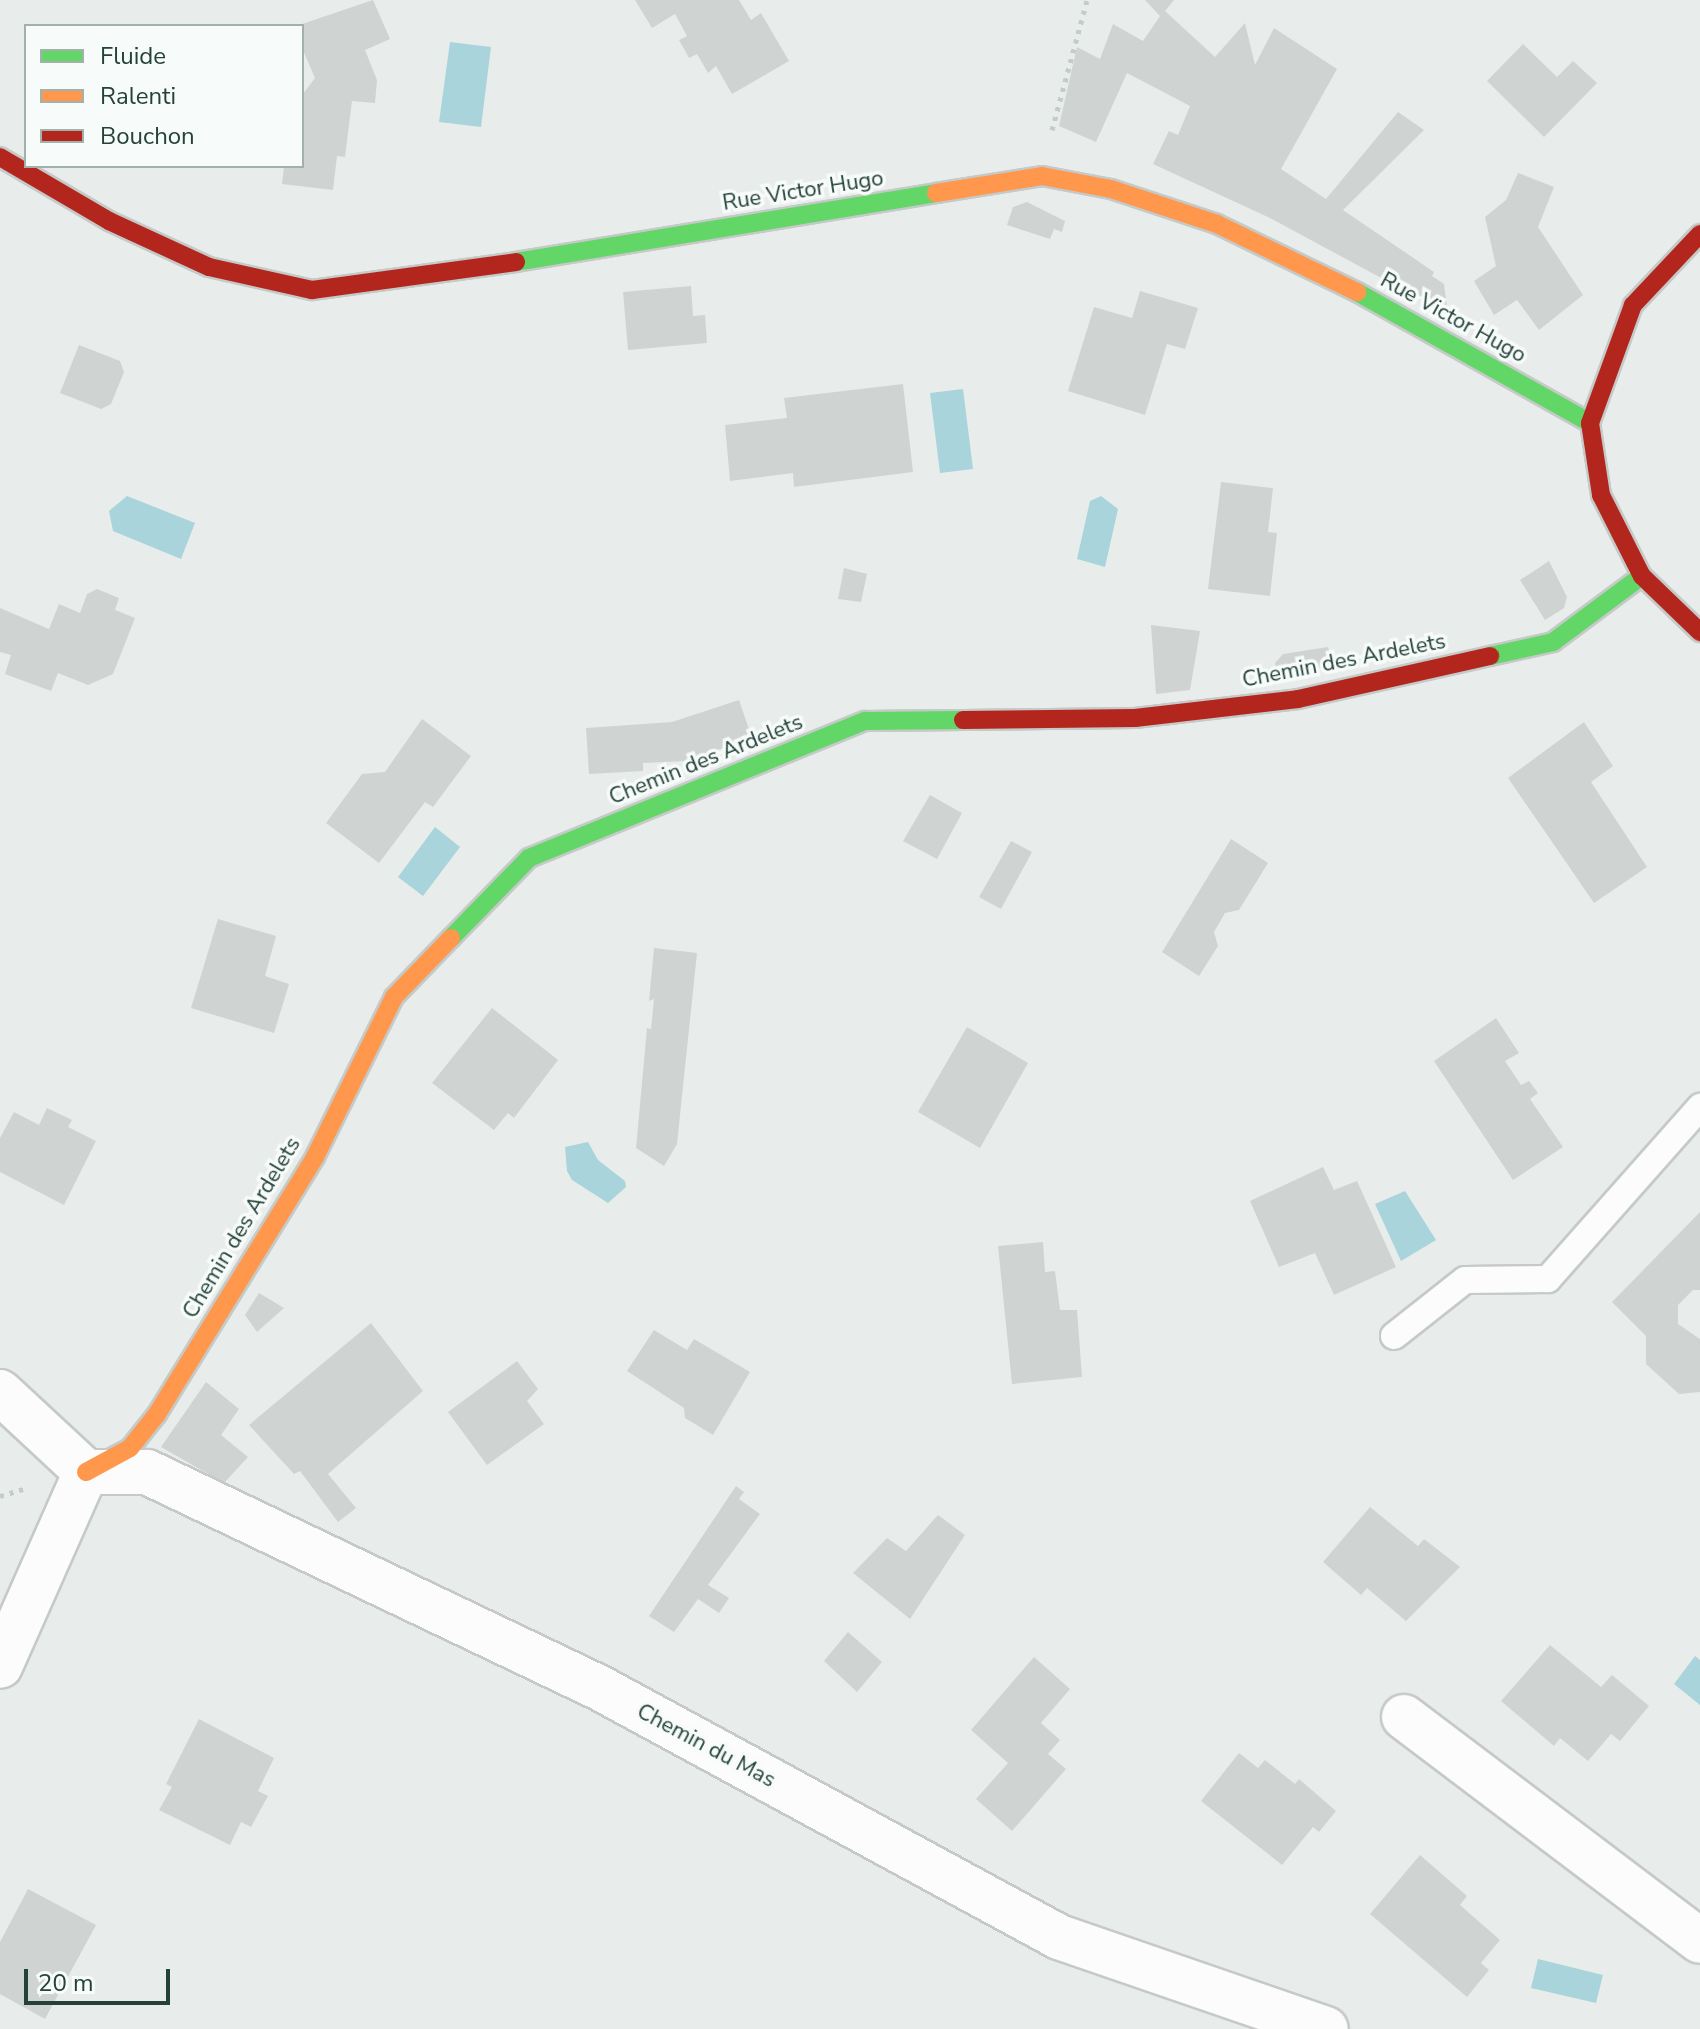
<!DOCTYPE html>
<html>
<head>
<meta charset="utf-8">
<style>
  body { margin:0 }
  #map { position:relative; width:1700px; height:2029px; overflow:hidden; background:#e8edeb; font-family:"Nunito Sans",sans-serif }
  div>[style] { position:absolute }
  .water>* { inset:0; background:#a9d4db }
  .building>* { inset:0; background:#cfd4d2 }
  .path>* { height:5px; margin-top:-2.5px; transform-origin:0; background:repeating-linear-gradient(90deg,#c3ccca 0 4px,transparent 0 10px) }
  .roads { filter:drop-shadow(2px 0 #c5cac8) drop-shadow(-2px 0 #c5cac8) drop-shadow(0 2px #c5cac8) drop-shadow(0 -2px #c5cac8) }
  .lane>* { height:26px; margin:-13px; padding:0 13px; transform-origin:13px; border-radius:13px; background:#fcfcfc }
  .street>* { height:44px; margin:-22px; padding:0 22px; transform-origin:22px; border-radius:22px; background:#fcfcfc }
  .fast>* { height:18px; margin:-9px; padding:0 9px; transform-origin:9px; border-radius:9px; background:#63d668 }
  .slow>* { height:18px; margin:-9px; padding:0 9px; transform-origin:9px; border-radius:9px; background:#ff974d }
  .jam>* { height:18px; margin:-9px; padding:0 9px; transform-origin:9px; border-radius:9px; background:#b3261e }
  span { translate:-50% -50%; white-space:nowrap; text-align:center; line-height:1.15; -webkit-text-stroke:7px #f7fbf9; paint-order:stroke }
  .street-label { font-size:22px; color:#24423a }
  .legend { position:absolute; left:24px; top:24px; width:280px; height:144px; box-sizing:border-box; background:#f7fbf9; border:2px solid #a3b1ad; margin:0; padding:10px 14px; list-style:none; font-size:24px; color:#24423a }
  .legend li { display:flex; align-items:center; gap:16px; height:40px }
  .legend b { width:40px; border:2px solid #a3b1ad }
  .scale { position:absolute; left:24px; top:1969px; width:146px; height:36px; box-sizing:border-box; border:4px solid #24423a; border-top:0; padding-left:10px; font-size:24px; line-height:28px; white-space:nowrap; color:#24423a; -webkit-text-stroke:6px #f7fbf9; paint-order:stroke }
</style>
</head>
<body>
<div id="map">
  <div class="water">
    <i style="clip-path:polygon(450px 42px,491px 47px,481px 127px,439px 122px)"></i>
    <i style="clip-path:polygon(963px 389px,973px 469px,940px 473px,930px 393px)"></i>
    <i style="clip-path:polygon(127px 496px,195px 523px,181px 559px,113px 531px,109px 511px)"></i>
    <i style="clip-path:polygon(1101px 496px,1118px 509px,1105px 567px,1077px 559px,1090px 501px)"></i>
    <i style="clip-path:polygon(435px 827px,460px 847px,423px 896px,398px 877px)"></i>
    <i style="clip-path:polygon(588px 1142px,598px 1160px,625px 1181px,626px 1187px,608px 1203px,572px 1180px,567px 1171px,565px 1147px)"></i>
    <i style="clip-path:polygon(1405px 1191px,1436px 1240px,1401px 1261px,1375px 1204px)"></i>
    <i style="clip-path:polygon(1695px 1656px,1700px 1660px,1700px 1705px,1674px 1684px)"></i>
    <i style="clip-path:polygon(1538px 1959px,1603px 1975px,1596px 2003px,1531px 1988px)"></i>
  </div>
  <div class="building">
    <i style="clip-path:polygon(373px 0,390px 39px,365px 50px,377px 80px,375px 103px,352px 101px,345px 157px,337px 156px,333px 190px,282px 184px,284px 166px,302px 166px,302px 95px,315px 78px,302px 48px,302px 24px)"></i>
    <i style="clip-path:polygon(635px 0,739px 0,751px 20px,761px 13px,789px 61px,732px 94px,716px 66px,708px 73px,697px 54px,689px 58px,679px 40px,687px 36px,675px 14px,652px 28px)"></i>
    <i style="clip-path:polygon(1145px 0,1174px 0,1165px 11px,1215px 57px,1245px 23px,1255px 65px,1274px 28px,1337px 69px,1281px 169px,1326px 199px,1398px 112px,1424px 130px,1343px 210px,1434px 272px,1432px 276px,1444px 284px,1448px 314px,1270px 218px,1153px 164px,1169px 131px,1178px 135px,1190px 106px,1127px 73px,1096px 142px,1059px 126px,1077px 47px,1100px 59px,1113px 24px,1143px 41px,1160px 16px)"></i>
    <i style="clip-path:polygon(1523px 44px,1557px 77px,1573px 61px,1597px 83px,1544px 137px,1487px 81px)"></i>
    <i style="clip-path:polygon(1518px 173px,1554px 187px,1538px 227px,1583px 295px,1539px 330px,1517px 300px,1494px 315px,1474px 281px,1496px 266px,1485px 217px,1506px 200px)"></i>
    <i style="clip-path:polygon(1027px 202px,1065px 221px,1062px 232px,1054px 229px,1050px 239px,1007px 225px,1013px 207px)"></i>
    <i style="clip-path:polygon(691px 286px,693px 316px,705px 315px,707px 343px,628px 350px,623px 292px)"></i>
    <i style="clip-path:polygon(1140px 291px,1198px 308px,1185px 349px,1167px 344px,1145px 415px,1068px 391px,1094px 307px,1132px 318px)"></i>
    <i style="clip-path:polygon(79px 345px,120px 361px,124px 372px,111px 404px,101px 409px,60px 393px)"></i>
    <i style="clip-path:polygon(903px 384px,913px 472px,794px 487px,793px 473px,730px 481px,725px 425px,787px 418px,784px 398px)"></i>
    <i style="clip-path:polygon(1221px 482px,1273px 488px,1268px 532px,1277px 533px,1270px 596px,1208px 589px)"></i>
    <i style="clip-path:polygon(1549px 561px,1567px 597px,1564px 608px,1545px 620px,1520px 580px)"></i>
    <i style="clip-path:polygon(844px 568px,867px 574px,861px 602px,838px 599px)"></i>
    <i style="clip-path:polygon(97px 589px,119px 598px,115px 610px,135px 618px,113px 674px,88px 685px,58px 673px,51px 691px,5px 674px,11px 655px,0 652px,0 608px,49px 629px,59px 604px,80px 613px,87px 594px)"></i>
    <i style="clip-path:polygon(1151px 625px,1200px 631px,1190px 690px,1156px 694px)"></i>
    <i style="clip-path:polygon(1328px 647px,1333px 665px,1278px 677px,1275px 663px,1283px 654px)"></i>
    <i style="clip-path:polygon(739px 700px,752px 738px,686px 761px,643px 763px,643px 771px,589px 774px,586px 728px,672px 722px)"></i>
    <i style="clip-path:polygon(422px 719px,471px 756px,433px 807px,425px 802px,379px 863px,326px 823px,362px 774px,385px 772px)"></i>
    <i style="clip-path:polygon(1584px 722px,1613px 766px,1591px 782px,1647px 867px,1594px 903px,1508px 778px)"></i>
    <i style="clip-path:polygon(930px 795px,962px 813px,937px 859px,903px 841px)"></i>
    <i style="clip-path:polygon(1231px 839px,1268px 863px,1239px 910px,1225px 913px,1214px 932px,1218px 946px,1199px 976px,1162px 952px)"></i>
    <i style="clip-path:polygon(1011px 841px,1032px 852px,1001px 909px,979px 897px)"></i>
    <i style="clip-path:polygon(218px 919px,276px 936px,265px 976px,289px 984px,274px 1033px,191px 1008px)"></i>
    <i style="clip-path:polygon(654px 948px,697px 953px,677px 1144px,664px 1166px,636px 1148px,647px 1028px,651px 1029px,654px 999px,649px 1001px)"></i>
    <i style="clip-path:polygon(492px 1008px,558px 1060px,514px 1118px,508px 1113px,494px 1130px,432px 1083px)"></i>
    <i style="clip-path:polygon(1496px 1018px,1519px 1053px,1505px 1061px,1521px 1085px,1529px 1081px,1538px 1093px,1530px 1099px,1563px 1147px,1513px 1180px,1434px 1061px)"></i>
    <i style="clip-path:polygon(967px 1027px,1028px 1063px,980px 1148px,918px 1112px)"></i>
    <i style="clip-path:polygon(47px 1108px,72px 1120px,68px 1127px,96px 1141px,64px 1205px,0 1172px,0 1138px,14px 1112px,39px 1125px)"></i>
    <i style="clip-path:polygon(1323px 1167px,1334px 1190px,1357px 1181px,1396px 1267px,1334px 1295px,1315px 1253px,1279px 1267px,1250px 1201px)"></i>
    <i style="clip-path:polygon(1700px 1212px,1700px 1290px,1693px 1290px,1678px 1305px,1678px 1324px,1700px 1339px,1700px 1392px,1679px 1394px,1646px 1364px,1646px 1336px,1612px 1302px)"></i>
    <i style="clip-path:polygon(1043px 1242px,1045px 1272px,1055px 1271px,1060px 1310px,1077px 1310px,1082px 1377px,1012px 1384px,998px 1246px)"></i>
    <i style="clip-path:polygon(259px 1293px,284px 1308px,257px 1332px,245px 1315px)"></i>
    <i style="clip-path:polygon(371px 1323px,423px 1391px,328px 1474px,356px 1508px,338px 1522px,300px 1471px,294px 1474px,249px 1425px)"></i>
    <i style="clip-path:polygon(654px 1330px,687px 1350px,694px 1339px,750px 1372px,713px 1435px,685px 1418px,684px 1408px,627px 1371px)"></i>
    <i style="clip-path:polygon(517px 1361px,538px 1389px,527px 1401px,544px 1424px,487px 1465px,448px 1412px)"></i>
    <i style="clip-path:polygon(206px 1382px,239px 1409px,221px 1435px,248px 1457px,224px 1483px,161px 1447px)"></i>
    <i style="clip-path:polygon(736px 1486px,744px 1492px,739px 1499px,760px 1514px,708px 1585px,729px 1598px,719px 1613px,698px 1599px,674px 1632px,649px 1616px)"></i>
    <i style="clip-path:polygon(1370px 1507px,1418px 1546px,1424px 1539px,1460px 1567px,1406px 1621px,1367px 1588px,1361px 1595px,1323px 1562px)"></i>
    <i style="clip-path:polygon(938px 1515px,965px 1535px,910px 1619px,853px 1573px,887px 1538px,906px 1551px)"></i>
    <i style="clip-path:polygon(848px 1632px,882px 1662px,857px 1692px,824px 1661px)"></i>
    <i style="clip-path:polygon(1550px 1645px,1601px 1687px,1612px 1675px,1649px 1706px,1620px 1741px,1611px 1734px,1588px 1761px,1560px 1738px,1554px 1746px,1501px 1701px)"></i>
    <i style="clip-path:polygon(1034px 1657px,1070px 1689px,1041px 1723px,1060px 1740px,1048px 1754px,1066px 1769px,1012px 1831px,976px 1799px,1008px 1763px,971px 1730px)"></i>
    <i style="clip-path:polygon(199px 1719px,274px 1758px,258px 1791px,268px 1796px,251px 1827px,241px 1822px,230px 1845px,159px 1810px,172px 1787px,166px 1784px)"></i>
    <i style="clip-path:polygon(1239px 1753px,1258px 1768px,1265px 1760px,1295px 1784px,1299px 1779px,1336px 1811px,1319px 1832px,1313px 1827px,1282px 1865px,1201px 1801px)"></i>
    <i style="clip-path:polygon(1420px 1855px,1467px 1896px,1460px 1905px,1500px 1940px,1481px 1963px,1489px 1970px,1467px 1997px,1370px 1914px)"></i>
    <i style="clip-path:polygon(28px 1889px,96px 1925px,45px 2019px,0 1994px,0 1942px)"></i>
  </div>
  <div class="path">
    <i style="left:1052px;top:130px;width:135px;rotate:-74.9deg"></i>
    <i style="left:0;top:1496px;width:28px;rotate:-17deg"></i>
  </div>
  <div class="roads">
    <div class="lane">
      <i style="left:1394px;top:1336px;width:90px;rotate:-38.3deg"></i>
      <i style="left:1465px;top:1280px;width:83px;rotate:-0.7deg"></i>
      <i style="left:1548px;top:1279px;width:230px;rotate:-48.5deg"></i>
    </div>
    <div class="street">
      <i style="left:0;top:1392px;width:117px;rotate:42.9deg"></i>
      <i style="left:86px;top:1472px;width:212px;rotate:113.9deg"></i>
      <i style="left:86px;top:1472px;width:61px"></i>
      <i style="left:147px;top:1472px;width:500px;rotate:25.5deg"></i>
      <i style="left:598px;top:1687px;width:524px;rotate:28.47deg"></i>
      <i style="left:1059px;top:1937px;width:282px;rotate:19deg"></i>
      <i style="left:1404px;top:1717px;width:371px;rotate:37.1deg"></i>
    </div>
    <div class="fast">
      <i style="left:516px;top:262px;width:426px;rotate:-9.3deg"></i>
      <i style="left:1357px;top:292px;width:267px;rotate:29.3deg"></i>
      <i style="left:1490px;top:656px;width:65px;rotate:-12.5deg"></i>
      <i style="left:1553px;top:642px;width:111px;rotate:-36.6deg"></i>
      <i style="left:451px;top:938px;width:112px;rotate:-45.7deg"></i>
      <i style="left:529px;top:858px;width:363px;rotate:-22.2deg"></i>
      <i style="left:865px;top:721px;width:98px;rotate:-0.6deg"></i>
    </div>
    <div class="slow">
      <i style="left:936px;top:193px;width:107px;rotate:-9.1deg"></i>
      <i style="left:1042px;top:176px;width:70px;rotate:10.7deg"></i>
      <i style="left:1111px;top:189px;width:112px;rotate:18.3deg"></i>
      <i style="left:1217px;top:224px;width:156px;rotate:25.9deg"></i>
      <i style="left:86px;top:1472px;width:50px;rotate:-28.6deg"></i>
      <i style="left:130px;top:1448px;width:43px;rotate:-51.5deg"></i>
      <i style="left:157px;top:1414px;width:302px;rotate:-58.4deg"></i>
      <i style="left:315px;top:1157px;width:178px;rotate:-63.7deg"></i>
      <i style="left:394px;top:997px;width:82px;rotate:-46deg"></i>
    </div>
    <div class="jam">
      <i style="left:0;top:157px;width:126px;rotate:30.4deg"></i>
      <i style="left:109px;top:221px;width:110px;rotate:24.7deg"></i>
      <i style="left:209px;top:267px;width:106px;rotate:12.6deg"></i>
      <i style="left:312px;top:290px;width:206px;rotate:-7.8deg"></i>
      <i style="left:1700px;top:234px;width:98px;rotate:133.3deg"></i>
      <i style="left:1633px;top:305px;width:126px;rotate:110deg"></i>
      <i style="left:1590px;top:423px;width:73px;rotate:81.3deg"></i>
      <i style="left:1601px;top:495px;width:91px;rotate:63.2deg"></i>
      <i style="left:1642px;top:576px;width:81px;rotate:44deg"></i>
      <i style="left:963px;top:720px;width:172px;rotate:-0.7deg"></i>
      <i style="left:1135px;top:718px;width:164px;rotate:-6.6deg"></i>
      <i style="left:1298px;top:699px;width:197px;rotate:-12.6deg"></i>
    </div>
  </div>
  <div class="street-label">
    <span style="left:803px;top:191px;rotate:-9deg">Rue Victor Hugo</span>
    <span style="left:1453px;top:318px;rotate:29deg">Rue Victor Hugo</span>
    <span style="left:1344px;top:661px;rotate:-11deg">Chemin des Ardelets</span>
    <span style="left:706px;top:760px;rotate:-22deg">Chemin des Ardelets</span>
    <span style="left:242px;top:1228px;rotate:-59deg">Chemin des Ardelets</span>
    <span style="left:706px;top:1746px;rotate:28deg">Chemin du Mas</span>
  </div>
  <ul class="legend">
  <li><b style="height:10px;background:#63d668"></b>Fluide</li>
  <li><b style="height:10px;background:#ff974d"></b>Ralenti</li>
  <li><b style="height:10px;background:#b3261e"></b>Bouchon</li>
  </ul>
  <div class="scale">20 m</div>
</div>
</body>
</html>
